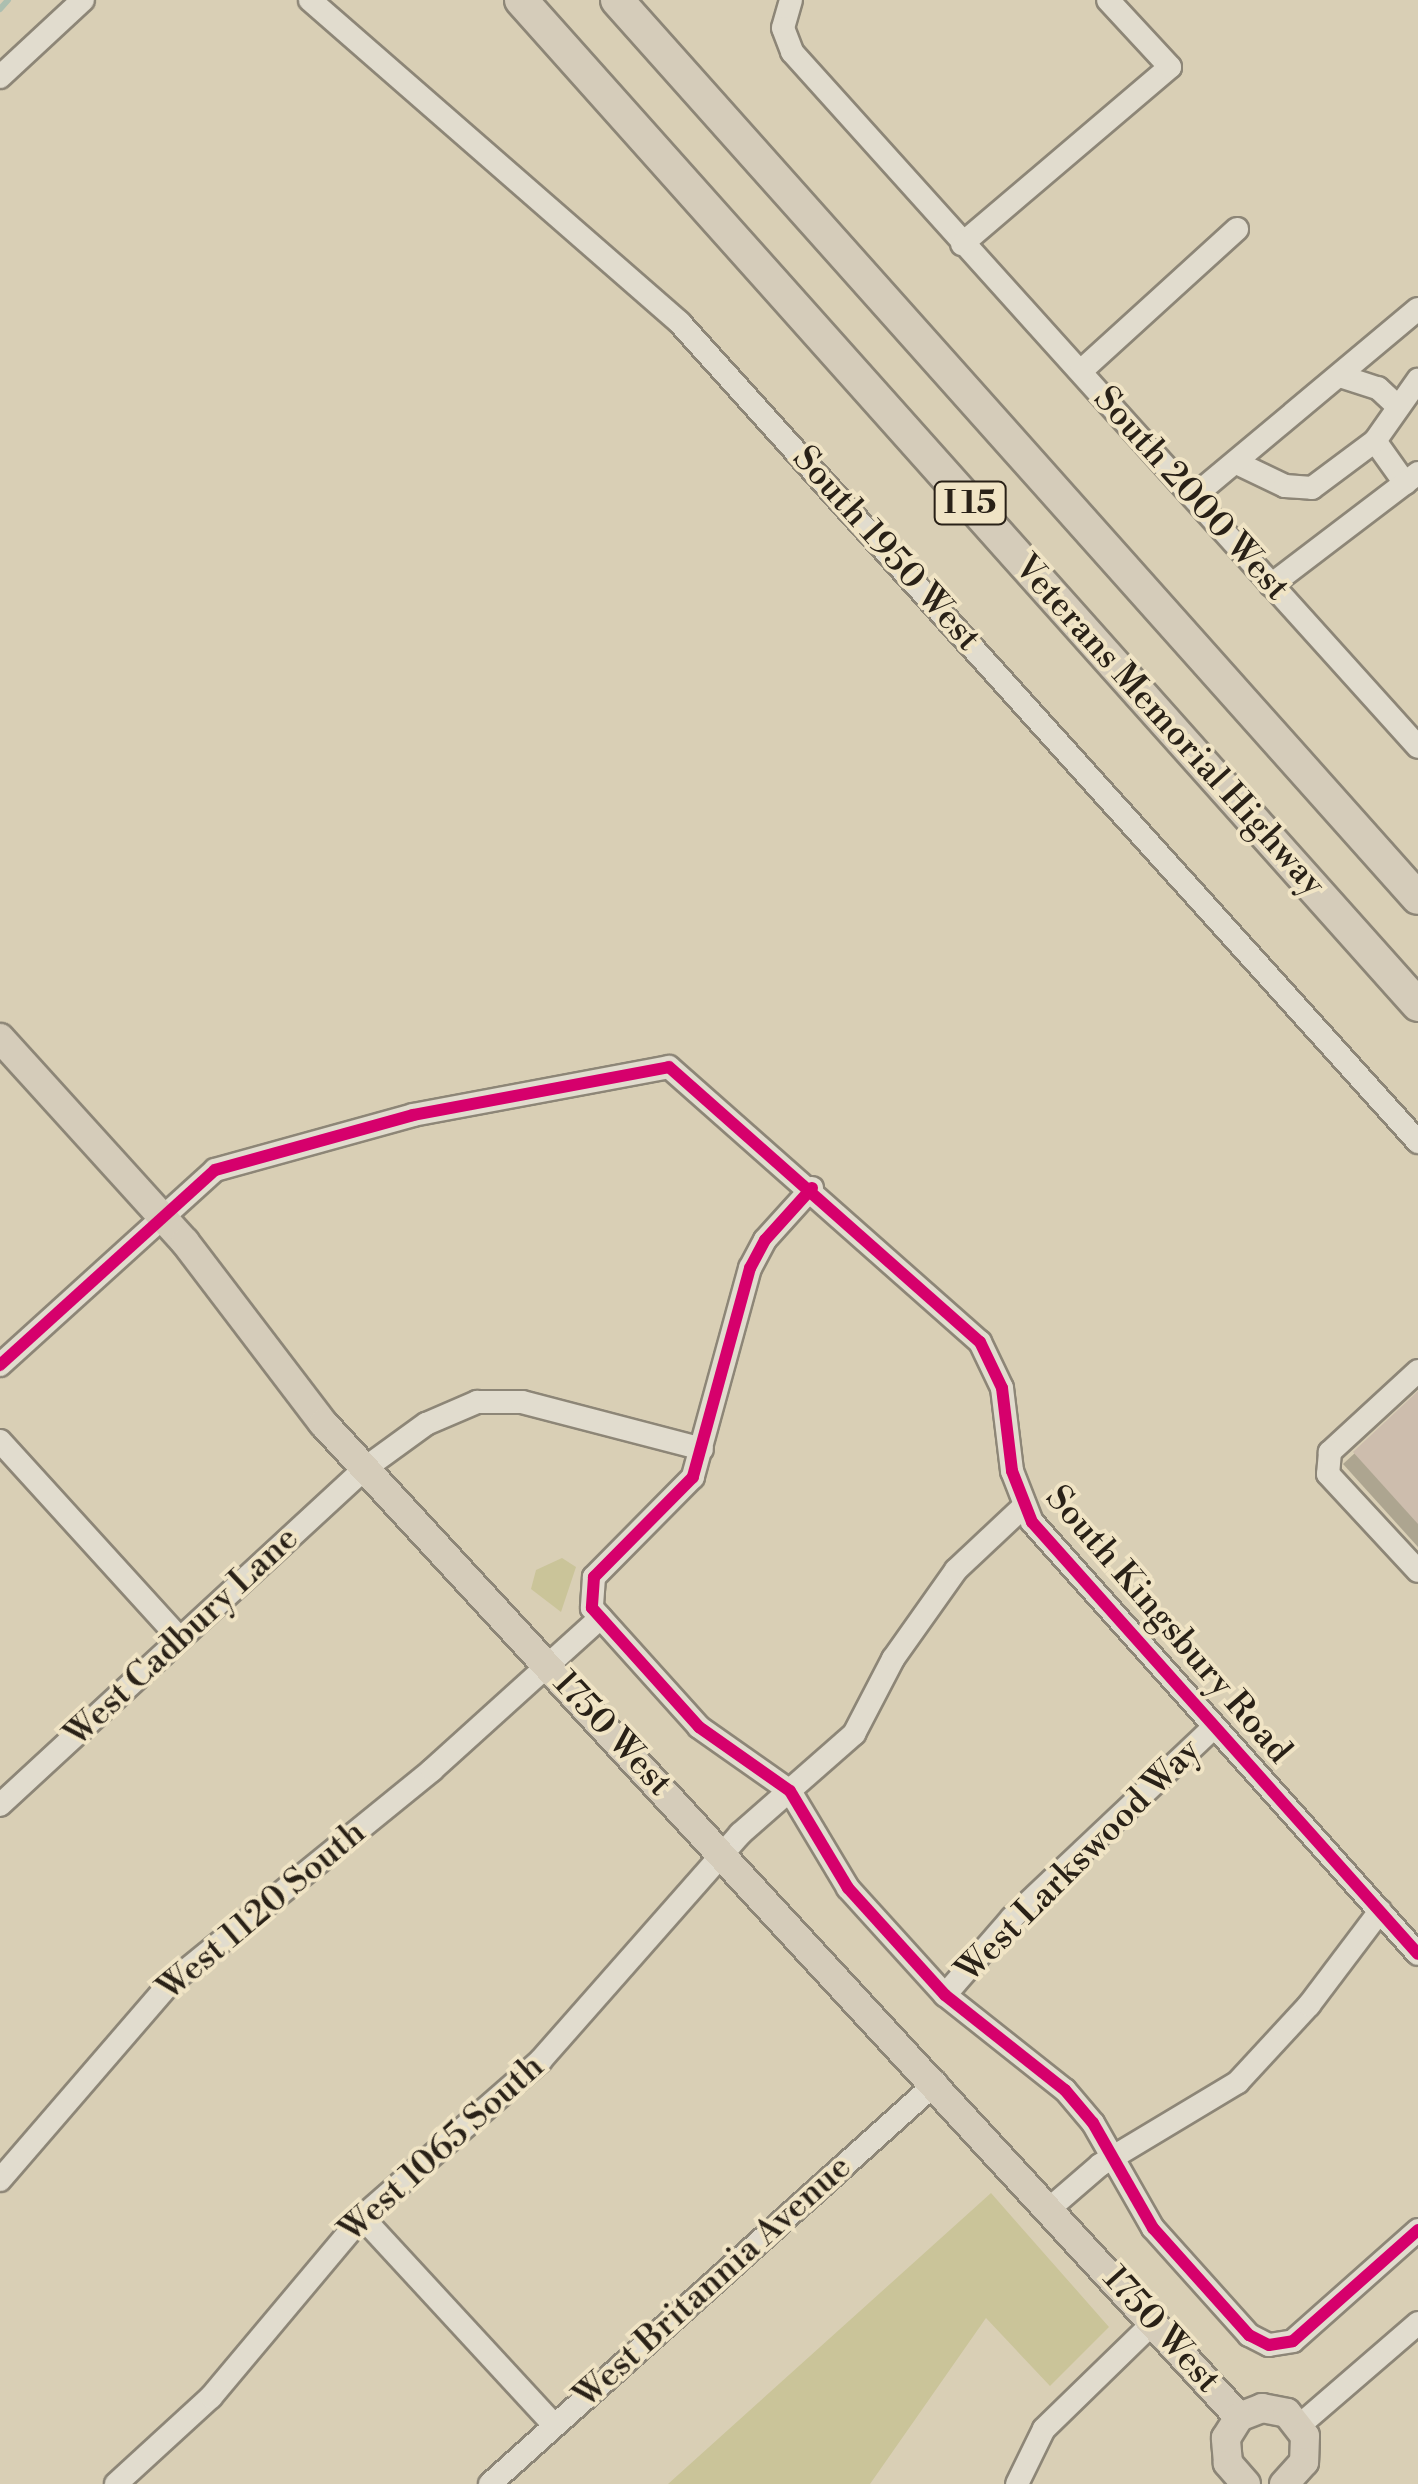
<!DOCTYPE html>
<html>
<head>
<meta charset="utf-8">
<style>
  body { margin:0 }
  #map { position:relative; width:1418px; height:2484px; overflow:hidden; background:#d9cfb5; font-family:"Libre Bodoni",serif }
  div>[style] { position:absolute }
  .green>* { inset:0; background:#cac499 }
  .shadow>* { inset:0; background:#0003 }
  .stream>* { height:6px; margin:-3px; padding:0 3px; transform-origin:3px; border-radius:3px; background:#acbfb0 }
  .building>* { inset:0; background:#cdbdad }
  .roads { filter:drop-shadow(2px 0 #8d8677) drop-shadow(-2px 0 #8d8677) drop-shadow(0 2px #8d8677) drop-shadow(0 -2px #8d8677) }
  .minor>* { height:22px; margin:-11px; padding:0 11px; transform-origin:11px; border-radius:11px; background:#e1dcce }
  .major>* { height:28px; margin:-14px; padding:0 14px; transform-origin:14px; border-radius:14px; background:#d5ccba }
  .highway>* { height:32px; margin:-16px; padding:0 16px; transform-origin:16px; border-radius:16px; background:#d5ccba }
  .cycleway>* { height:12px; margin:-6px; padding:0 6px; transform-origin:6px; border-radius:6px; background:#d6006c }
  span { translate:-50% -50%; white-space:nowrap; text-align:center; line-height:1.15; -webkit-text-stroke:8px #f0e4c5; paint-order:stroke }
  .shield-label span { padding:2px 8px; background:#f0e4c5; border:2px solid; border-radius:8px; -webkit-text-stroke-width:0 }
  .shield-label { font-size:32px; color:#292117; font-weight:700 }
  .street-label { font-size:35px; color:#292117 }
</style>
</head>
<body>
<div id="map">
  <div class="green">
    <i style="clip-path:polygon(562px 1558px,576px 1567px,561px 1612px,531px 1589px,536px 1570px)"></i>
    <i style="clip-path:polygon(991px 2193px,1109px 2327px,1050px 2386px,986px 2318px,870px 2484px,668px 2484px)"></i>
  </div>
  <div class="shadow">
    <i style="clip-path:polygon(1418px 1395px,1418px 1547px,1343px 1464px)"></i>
  </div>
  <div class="stream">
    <i style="left:0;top:9px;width:12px;rotate:-48deg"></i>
  </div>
  <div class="building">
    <i style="clip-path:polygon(1418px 1391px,1418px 1524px,1353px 1452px)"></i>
  </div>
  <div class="roads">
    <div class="minor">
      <i style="left:310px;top:0;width:490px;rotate:41.1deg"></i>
      <i style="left:679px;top:322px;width:1104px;rotate:47.97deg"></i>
      <i style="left:791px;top:0;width:29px;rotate:106deg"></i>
      <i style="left:783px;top:28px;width:26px;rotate:69deg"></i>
      <i style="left:792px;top:52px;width:935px;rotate:47.99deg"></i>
      <i style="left:0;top:77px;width:113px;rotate:-42.9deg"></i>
      <i style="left:962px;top:244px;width:273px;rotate:-40.4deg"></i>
      <i style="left:1170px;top:67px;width:91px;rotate:-132.8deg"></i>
      <i style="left:1081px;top:371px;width:211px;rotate:-42.3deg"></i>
      <i style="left:1340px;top:376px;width:40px;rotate:18deg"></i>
      <i style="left:1378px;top:388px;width:26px;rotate:43deg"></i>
      <i style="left:1375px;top:441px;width:52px;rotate:54.5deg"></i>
      <i style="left:1239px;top:464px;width:51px;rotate:25.6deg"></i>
      <i style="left:1285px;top:486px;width:27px;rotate:4deg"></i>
      <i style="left:1312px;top:488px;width:79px;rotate:-36.7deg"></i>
      <i style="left:1375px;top:441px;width:75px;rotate:-54.8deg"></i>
      <i style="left:1193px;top:497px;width:293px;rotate:-39.9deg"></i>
      <i style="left:1271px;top:585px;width:185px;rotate:-37.3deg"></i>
      <i style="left:812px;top:1188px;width:70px;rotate:132.1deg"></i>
      <i style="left:765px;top:1240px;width:32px;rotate:118deg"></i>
      <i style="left:750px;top:1268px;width:217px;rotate:105.3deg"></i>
      <i style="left:693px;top:1477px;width:141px;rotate:134.7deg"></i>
      <i style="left:594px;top:1577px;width:31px;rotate:94deg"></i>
      <i style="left:592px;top:1608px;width:160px;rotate:48deg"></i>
      <i style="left:699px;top:1727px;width:111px;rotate:35.1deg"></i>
      <i style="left:790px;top:1791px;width:113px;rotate:59.1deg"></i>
      <i style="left:848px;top:1888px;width:144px;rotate:47.8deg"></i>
      <i style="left:945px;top:1995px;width:153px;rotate:38.4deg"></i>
      <i style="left:1065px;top:2090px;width:43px;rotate:49.7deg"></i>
      <i style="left:1093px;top:2123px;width:121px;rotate:60.3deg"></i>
      <i style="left:1153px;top:2228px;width:144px;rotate:48.1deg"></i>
      <i style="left:1249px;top:2335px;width:22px;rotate:27deg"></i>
      <i style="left:1269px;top:2345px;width:24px;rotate:-9deg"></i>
      <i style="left:1293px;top:2341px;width:167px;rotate:-41.6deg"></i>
      <i style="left:0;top:1365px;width:290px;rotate:-42.2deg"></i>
      <i style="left:215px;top:1170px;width:205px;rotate:-15.5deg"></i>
      <i style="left:413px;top:1115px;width:260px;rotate:-10.6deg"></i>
      <i style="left:669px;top:1067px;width:415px;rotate:41.5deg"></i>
      <i style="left:980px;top:1342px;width:51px;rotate:64.4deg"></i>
      <i style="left:1002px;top:1388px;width:84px;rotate:83.1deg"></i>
      <i style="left:1012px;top:1471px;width:55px;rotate:68.6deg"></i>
      <i style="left:1032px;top:1522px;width:579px;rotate:48.22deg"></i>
      <i style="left:1418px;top:1371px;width:120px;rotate:137.4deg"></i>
      <i style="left:1330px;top:1452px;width:22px;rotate:95deg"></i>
      <i style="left:1328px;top:1474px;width:132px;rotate:47.1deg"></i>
      <i style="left:0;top:1441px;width:266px;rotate:47.7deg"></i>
      <i style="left:0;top:1805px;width:495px;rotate:-42.7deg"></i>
      <i style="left:364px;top:1469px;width:77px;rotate:-36deg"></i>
      <i style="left:426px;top:1424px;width:56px;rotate:-23.3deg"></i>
      <i style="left:477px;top:1402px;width:45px"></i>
      <i style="left:522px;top:1402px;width:186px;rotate:14.6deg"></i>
      <i style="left:945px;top:1995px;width:102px;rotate:-49deg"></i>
      <i style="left:1012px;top:1918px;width:278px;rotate:-43.4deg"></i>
      <i style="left:0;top:2180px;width:259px;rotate:-49.2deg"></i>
      <i style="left:169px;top:1984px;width:339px;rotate:-39.1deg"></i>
      <i style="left:432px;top:1770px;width:227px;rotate:-42.1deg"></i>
      <i style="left:1049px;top:2209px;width:67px;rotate:-40.8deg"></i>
      <i style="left:1100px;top:2165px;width:161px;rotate:-31deg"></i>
      <i style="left:1238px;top:2082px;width:105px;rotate:-47.3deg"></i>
      <i style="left:1309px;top:2005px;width:118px;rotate:-52.9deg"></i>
      <i style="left:362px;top:2217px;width:283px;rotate:47.3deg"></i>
      <i style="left:1300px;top:2425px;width:156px;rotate:-40.8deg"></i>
      <i style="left:116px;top:2484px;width:129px;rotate:-42.5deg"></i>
      <i style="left:211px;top:2397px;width:235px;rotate:-50deg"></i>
      <i style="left:362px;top:2217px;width:237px;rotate:-41.2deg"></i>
      <i style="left:540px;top:2061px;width:303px;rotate:-48.6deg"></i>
      <i style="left:740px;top:1834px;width:152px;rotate:-41.3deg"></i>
      <i style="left:854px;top:1734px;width:85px;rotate:-62.5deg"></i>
      <i style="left:893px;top:1659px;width:109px;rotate:-54.7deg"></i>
      <i style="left:956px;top:1570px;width:92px;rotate:-43.2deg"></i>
      <i style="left:490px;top:2484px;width:600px;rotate:-41.96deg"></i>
      <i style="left:1017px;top:2484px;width:61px;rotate:-63.9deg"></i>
      <i style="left:1044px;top:2429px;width:155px;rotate:-44.2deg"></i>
    </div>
    <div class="major">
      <i style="left:0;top:1038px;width:275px;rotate:47.8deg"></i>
      <i style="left:185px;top:1242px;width:228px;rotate:52.7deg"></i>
      <i style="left:323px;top:1423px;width:1352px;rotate:47.34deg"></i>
      <i style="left:1246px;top:2484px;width:28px;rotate:-131deg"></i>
      <i style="left:1228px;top:2463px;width:25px;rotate:-95deg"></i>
      <i style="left:1226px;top:2438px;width:25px;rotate:-58deg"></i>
      <i style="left:1239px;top:2417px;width:25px;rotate:-21deg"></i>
      <i style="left:1262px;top:2408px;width:25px;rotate:11deg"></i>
      <i style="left:1287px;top:2413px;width:29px;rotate:52deg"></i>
      <i style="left:1305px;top:2436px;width:26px;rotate:92deg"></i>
      <i style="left:1304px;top:2462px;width:30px;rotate:132deg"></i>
    </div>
    <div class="highway">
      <i style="left:521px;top:0;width:1347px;rotate:48.25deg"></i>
      <i style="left:617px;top:0;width:1203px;rotate:48.27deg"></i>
    </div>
  </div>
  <div class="cycleway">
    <i style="left:812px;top:1188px;width:70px;rotate:132.1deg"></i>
    <i style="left:765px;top:1240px;width:32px;rotate:118deg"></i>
    <i style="left:750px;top:1268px;width:217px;rotate:105.3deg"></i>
    <i style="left:693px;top:1477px;width:141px;rotate:134.7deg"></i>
    <i style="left:594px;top:1577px;width:31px;rotate:94deg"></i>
    <i style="left:592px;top:1608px;width:160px;rotate:48deg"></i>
    <i style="left:699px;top:1727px;width:111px;rotate:35.1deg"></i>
    <i style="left:790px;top:1791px;width:113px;rotate:59.1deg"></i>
    <i style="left:848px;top:1888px;width:144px;rotate:47.8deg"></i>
    <i style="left:945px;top:1995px;width:153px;rotate:38.4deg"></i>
    <i style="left:1065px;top:2090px;width:43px;rotate:49.7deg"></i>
    <i style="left:1093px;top:2123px;width:121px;rotate:60.3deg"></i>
    <i style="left:1153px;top:2228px;width:144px;rotate:48.1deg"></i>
    <i style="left:1249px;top:2335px;width:22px;rotate:27deg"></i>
    <i style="left:1269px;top:2345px;width:24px;rotate:-9deg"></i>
    <i style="left:1293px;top:2341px;width:167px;rotate:-41.6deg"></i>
    <i style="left:0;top:1365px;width:290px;rotate:-42.2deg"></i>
    <i style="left:215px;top:1170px;width:205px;rotate:-15.5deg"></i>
    <i style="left:413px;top:1115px;width:260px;rotate:-10.6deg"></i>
    <i style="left:669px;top:1067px;width:415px;rotate:41.5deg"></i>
    <i style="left:980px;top:1342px;width:51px;rotate:64.4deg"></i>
    <i style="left:1002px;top:1388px;width:84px;rotate:83.1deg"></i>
    <i style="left:1012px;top:1471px;width:55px;rotate:68.6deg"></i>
    <i style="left:1032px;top:1522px;width:579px;rotate:48.22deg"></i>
  </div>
  <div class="shield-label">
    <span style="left:970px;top:503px">I 15</span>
  </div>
  <div class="street-label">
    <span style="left:1191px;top:494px;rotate:48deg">South 2000 West</span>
    <span style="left:886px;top:549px;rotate:48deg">South 1950 West</span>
    <span style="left:1169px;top:726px;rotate:48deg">Veterans Memorial Highway</span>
    <span style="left:1168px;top:1625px;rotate:49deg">South Kingsbury Road</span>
    <span style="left:182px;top:1637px;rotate:-43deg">West Cadbury Lane</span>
    <span style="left:612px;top:1734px;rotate:47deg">1750 West</span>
    <span style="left:1079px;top:1861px;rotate:-45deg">West Larkswood Way</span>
    <span style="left:262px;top:1911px;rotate:-40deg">West 1120 South</span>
    <span style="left:442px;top:2149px;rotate:-42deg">West 1065 South</span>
    <span style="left:713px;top:2282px;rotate:-42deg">West Britannia Avenue</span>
    <span style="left:1161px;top:2330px;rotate:48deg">1750 West</span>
  </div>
</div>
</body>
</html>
